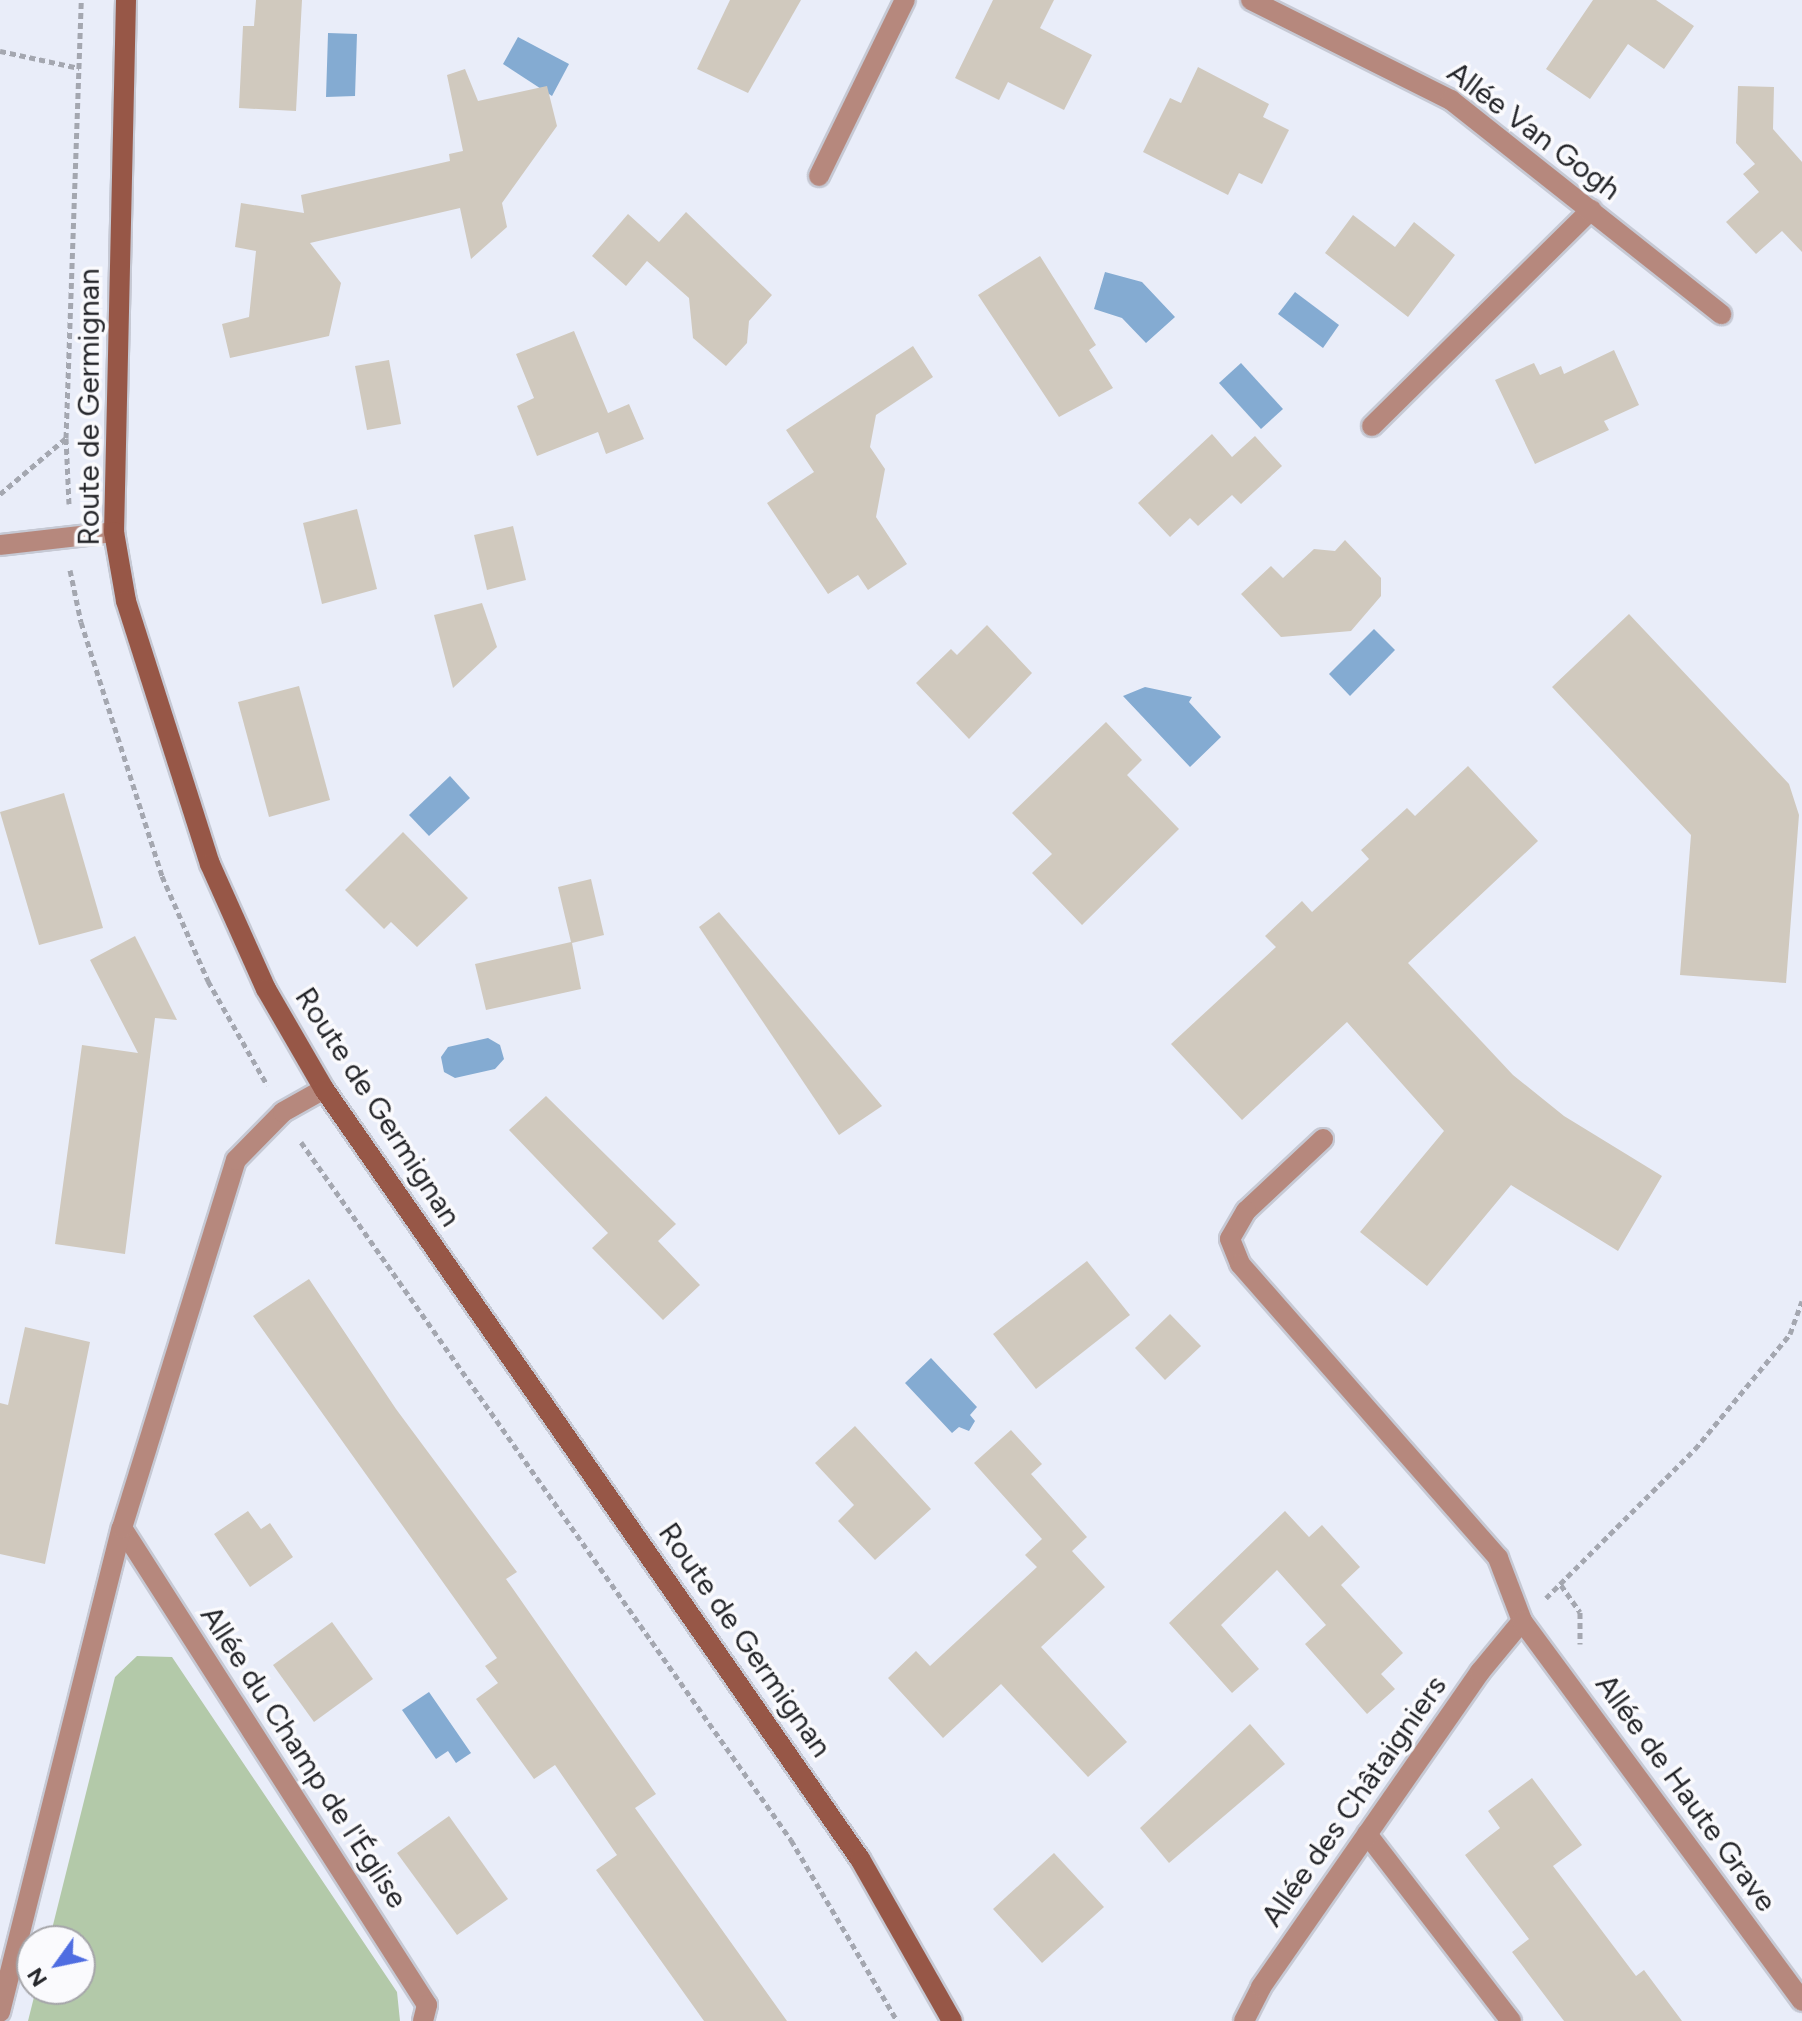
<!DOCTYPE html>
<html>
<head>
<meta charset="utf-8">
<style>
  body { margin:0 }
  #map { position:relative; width:1802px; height:2021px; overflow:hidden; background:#e9edf9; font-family:Figtree,sans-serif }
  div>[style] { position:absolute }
  .green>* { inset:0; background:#b3c9a9 }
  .water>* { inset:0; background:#84abd2 }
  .building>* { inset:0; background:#d0c9be }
  .path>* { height:5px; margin-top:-2.5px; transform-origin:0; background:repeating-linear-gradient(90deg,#a4a7b0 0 6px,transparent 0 10px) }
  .roads { filter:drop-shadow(2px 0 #c6c9d4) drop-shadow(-2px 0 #c6c9d4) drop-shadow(0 2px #c6c9d4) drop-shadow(0 -2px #c6c9d4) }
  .lane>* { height:20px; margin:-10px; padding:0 10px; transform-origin:10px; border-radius:10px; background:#b6887d }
  .street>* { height:20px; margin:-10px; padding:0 10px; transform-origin:10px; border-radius:10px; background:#b6887d }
  .secondary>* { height:20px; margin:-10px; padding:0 10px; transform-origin:10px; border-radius:10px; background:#975747 }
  span { translate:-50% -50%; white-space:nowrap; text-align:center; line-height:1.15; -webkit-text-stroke:7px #fafafd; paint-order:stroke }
  .street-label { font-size:30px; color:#25262a }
  .north { position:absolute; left:16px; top:1925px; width:80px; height:80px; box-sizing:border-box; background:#fafafd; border:2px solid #a5a5a9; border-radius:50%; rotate:237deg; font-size:22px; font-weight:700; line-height:32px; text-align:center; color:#25262a }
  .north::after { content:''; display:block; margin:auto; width:28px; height:36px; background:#4f6de1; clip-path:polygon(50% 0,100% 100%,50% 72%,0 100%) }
</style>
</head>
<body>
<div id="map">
  <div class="green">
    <i style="clip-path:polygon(137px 1656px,172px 1657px,397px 1992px,400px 2021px,28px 2021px,36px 1989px,80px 1989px,80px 1941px,49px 1941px,115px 1677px)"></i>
  </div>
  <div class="water">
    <i style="clip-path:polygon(328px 33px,357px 34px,355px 96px,326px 97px)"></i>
    <i style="clip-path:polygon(518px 37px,569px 64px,552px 96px,503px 64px)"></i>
    <i style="clip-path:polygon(1105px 272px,1142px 282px,1175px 317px,1146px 343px,1122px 318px,1094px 309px)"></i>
    <i style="clip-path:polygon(1295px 292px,1339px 325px,1323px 348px,1278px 314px)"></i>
    <i style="clip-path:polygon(1241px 363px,1283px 409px,1261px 429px,1219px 383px)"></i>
    <i style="clip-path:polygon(1374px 629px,1395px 650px,1350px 696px,1329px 674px)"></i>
    <i style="clip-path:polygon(1145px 687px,1192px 697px,1189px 702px,1221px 737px,1190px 767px,1123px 696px)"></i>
    <i style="clip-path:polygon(450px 776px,470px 798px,429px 836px,409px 815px)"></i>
    <i style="clip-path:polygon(488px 1038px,500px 1045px,504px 1059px,495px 1069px,455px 1078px,444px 1072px,441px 1057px,448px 1047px)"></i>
    <i style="clip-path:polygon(931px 1358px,977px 1407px,970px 1415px,975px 1421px,969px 1431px,959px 1427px,952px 1433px,905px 1383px)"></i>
    <i style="clip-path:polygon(429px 1692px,471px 1753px,456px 1763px,448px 1751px,436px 1759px,402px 1710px)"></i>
  </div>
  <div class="building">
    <i style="clip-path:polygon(256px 0,302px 0,296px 111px,239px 108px,243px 26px,254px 26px)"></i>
    <i style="clip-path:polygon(730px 0,801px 0,748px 93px,697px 69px)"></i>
    <i style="clip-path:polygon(993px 0,1054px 0,1040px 28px,1092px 55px,1064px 110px,1008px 82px,999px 100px,955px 78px)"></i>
    <i style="clip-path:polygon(1593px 0,1656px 0,1694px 26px,1664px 69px,1628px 44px,1590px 99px,1546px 69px)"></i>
    <i style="clip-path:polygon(1198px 67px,1269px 104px,1263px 117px,1289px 130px,1262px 184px,1239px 173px,1228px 195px,1143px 152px,1170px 98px,1181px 103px)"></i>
    <i style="clip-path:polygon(465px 69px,478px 101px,547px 86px,557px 126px,502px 203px,507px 227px,471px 259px,460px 208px,310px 243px,341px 283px,329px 336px,230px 358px,222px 324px,249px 317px,256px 251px,235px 247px,241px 203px,304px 213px,301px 195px,450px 161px,449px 154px,463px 151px,447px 75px)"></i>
    <i style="clip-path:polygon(1738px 86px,1774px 87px,1773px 129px,1802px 162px,1802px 252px,1782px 231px,1756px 254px,1726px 222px,1759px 192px,1743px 174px,1755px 164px,1736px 143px)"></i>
    <i style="clip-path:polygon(686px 212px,772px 295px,749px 321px,747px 343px,726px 366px,693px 338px,689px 298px,647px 261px,626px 286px,592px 256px,628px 214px,659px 242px)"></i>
    <i style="clip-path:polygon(1353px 215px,1395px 247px,1414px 222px,1455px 255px,1408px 317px,1325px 253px)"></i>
    <i style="clip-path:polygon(1040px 256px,1096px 345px,1089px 350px,1113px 388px,1059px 417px,978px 295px)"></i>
    <i style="clip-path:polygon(574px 331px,608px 413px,629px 404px,644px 439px,606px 454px,598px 432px,537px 456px,517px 406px,534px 398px,516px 354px)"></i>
    <i style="clip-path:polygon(913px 346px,933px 377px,876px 415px,870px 447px,885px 469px,876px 517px,907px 564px,868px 590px,858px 575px,828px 594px,767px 503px,814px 472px,786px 430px)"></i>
    <i style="clip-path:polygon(1614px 350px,1639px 405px,1604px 421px,1609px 430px,1535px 464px,1495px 380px,1534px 363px,1540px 375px,1561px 366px,1564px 374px)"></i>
    <i style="clip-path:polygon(389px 360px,401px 424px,367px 430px,355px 366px)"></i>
    <i style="clip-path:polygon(1212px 434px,1232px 457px,1255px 436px,1282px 466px,1241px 504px,1232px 495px,1198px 526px,1190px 518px,1170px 537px,1138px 503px)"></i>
    <i style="clip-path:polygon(357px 509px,377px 589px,322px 604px,303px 523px)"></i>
    <i style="clip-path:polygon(513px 526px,526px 580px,487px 590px,474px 535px)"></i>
    <i style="clip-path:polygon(1345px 540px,1381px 578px,1381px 596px,1351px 631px,1281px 637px,1241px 594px,1271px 566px,1283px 578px,1314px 549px,1335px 551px)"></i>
    <i style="clip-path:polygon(482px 603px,497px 647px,453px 688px,434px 615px)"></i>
    <i style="clip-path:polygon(1629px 614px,1789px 784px,1799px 815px,1786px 983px,1680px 975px,1691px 835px,1552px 687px)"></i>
    <i style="clip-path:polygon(987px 625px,1032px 673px,969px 739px,916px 683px,951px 649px,957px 655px)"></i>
    <i style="clip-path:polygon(299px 686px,330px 800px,269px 817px,238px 702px)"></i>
    <i style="clip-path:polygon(1106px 722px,1142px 760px,1127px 775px,1179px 829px,1082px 925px,1032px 873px,1052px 854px,1012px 813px)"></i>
    <i style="clip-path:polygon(1468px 766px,1538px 841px,1408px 963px,1513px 1075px,1564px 1116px,1662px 1176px,1618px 1251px,1511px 1185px,1427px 1286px,1360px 1232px,1444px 1131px,1347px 1022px,1242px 1120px,1171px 1044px,1276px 947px,1265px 936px,1302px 901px,1312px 912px,1369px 859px,1361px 850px,1407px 808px,1415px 816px)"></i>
    <i style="clip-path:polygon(64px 793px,103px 928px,39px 945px,0 812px)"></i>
    <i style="clip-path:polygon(403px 832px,468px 898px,417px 947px,391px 922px,384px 929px,345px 890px)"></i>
    <i style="clip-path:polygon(591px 879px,604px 935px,572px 943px,581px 989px,486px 1010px,475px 964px,571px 942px,558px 887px)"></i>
    <i style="clip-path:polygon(719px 912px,882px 1106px,839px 1135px,699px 927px)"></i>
    <i style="clip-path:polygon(135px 936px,177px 1020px,155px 1018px,125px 1254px,55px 1244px,82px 1045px,138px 1053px,90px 960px)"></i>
    <i style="clip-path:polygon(546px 1096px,676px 1224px,658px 1241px,700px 1285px,663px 1320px,592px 1248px,608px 1233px,509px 1130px)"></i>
    <i style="clip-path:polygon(1087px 1261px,1130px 1315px,1036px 1389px,993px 1334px)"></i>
    <i style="clip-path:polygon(309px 1279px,396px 1409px,517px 1572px,506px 1579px,656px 1794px,635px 1808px,787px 2021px,704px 2021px,596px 1870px,617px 1855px,555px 1765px,534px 1779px,476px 1699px,498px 1683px,485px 1666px,497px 1658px,253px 1316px)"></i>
    <i style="clip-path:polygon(1170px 1314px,1201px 1346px,1165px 1380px,1135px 1348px)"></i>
    <i style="clip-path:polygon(25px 1327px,90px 1342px,45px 1564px,0 1554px,0 1403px,8px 1405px)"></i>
    <i style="clip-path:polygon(855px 1426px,931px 1509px,875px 1560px,838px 1521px,854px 1505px,815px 1463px)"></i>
    <i style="clip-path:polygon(1011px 1430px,1042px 1464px,1031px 1474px,1087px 1537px,1072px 1551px,1105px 1587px,1041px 1647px,1127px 1742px,1088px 1777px,1001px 1684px,943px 1738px,888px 1678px,916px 1651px,930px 1666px,1037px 1567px,1025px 1555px,1042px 1539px,974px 1463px)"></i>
    <i style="clip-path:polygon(248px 1511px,261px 1529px,270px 1523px,293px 1557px,250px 1587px,214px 1534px)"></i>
    <i style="clip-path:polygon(1285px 1511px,1309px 1537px,1322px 1525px,1360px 1567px,1341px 1585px,1403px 1653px,1381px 1674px,1395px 1689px,1367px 1714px,1305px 1644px,1326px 1625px,1277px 1570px,1221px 1625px,1259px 1669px,1232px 1693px,1169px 1623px)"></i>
    <i style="clip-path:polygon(332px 1622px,373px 1679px,314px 1722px,273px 1665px)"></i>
    <i style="clip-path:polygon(1250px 1724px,1285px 1764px,1169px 1863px,1140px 1828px)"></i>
    <i style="clip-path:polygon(1532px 1778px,1582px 1845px,1553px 1866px,1636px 1976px,1644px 1970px,1682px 2021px,1564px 2021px,1512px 1952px,1529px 1939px,1465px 1855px,1500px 1828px,1488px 1811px)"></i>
    <i style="clip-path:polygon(449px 1816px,508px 1899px,457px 1935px,397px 1853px)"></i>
    <i style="clip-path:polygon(1054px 1853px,1104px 1907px,1042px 1963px,993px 1909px)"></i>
  </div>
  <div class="path">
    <i style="left:0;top:51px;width:81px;rotate:12.1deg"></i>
    <i style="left:0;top:494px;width:87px;rotate:-40.3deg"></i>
    <i style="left:69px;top:504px;width:66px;rotate:-92.6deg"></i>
    <i style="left:66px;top:438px;width:438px;rotate:-88deg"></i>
    <i style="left:70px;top:570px;width:53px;rotate:78.1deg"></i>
    <i style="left:81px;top:622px;width:267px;rotate:72.3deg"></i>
    <i style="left:162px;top:876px;width:115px;rotate:66.3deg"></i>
    <i style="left:208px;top:981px;width:120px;rotate:60.4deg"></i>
    <i style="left:301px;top:1142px;width:853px;rotate:54.93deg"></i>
    <i style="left:791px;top:1840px;width:210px;rotate:59.6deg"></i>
    <i style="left:1561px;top:1585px;width:33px;rotate:55deg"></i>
    <i style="left:1580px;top:1612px;width:32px;rotate:90deg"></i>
    <i style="left:1546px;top:1598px;width:211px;rotate:-45deg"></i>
    <i style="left:1695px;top:1449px;width:149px;rotate:-50.4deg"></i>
    <i style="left:1790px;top:1334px;width:35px;rotate:-70deg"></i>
  </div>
  <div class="roads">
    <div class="lane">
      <i style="left:1372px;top:426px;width:308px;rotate:-44.6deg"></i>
      <i style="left:1323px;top:1139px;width:105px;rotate:136.9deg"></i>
      <i style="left:1246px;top:1211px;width:32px;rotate:120deg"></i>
      <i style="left:1230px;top:1239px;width:27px;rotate:68deg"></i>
      <i style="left:1240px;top:1264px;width:391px;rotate:48.7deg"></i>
      <i style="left:1498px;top:1558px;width:67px;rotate:69.1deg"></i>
    </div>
    <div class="street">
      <i style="left:1251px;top:0;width:224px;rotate:26.6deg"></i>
      <i style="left:1451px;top:100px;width:345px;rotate:38.4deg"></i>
      <i style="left:819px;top:176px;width:196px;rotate:-64deg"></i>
      <i style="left:0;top:545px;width:115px;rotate:-6.5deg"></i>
      <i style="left:122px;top:1528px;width:566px;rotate:57.4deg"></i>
      <i style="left:427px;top:2005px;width:16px;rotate:104deg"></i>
      <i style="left:1367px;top:1834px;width:236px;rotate:52.4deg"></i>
      <i style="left:0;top:2012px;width:499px;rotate:-75.9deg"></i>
      <i style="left:122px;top:1528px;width:385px;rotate:-72.8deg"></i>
      <i style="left:236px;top:1160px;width:67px;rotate:-45.6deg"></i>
      <i style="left:283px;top:1112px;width:47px;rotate:-29.3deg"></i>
      <i style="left:1244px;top:2021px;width:38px;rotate:-63deg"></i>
      <i style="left:1261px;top:1987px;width:384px;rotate:-55.2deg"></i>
      <i style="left:1480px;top:1672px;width:66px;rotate:-50.5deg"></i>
      <i style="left:1522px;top:1621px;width:472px;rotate:53.6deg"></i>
    </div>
    <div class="secondary">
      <i style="left:126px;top:0;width:532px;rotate:91.29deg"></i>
      <i style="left:114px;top:532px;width:70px;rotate:80.1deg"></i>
      <i style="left:126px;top:601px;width:276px;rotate:72.3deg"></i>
      <i style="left:210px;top:864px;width:137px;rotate:65.9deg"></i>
      <i style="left:266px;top:989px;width:116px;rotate:59.9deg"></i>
      <i style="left:324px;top:1089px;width:938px;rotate:55.16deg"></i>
      <i style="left:860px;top:1859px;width:186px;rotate:60.4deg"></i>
    </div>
  </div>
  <div class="street-label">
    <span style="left:1534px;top:131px;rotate:37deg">Allée Van Gogh</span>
    <span style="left:89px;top:407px;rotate:-90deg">Route de Germignan</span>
    <span style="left:378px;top:1107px;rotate:57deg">Route de Germignan</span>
    <span style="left:745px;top:1640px;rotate:55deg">Route de Germignan</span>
    <span style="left:304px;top:1757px;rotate:57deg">Allée du Champ de l'Église</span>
    <span style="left:1686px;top:1793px;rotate:54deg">Allée de Haute Grave</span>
    <span style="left:1354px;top:1801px;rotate:-55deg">Allée des Châtaigniers</span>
  </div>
  <div class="north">N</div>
</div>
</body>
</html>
